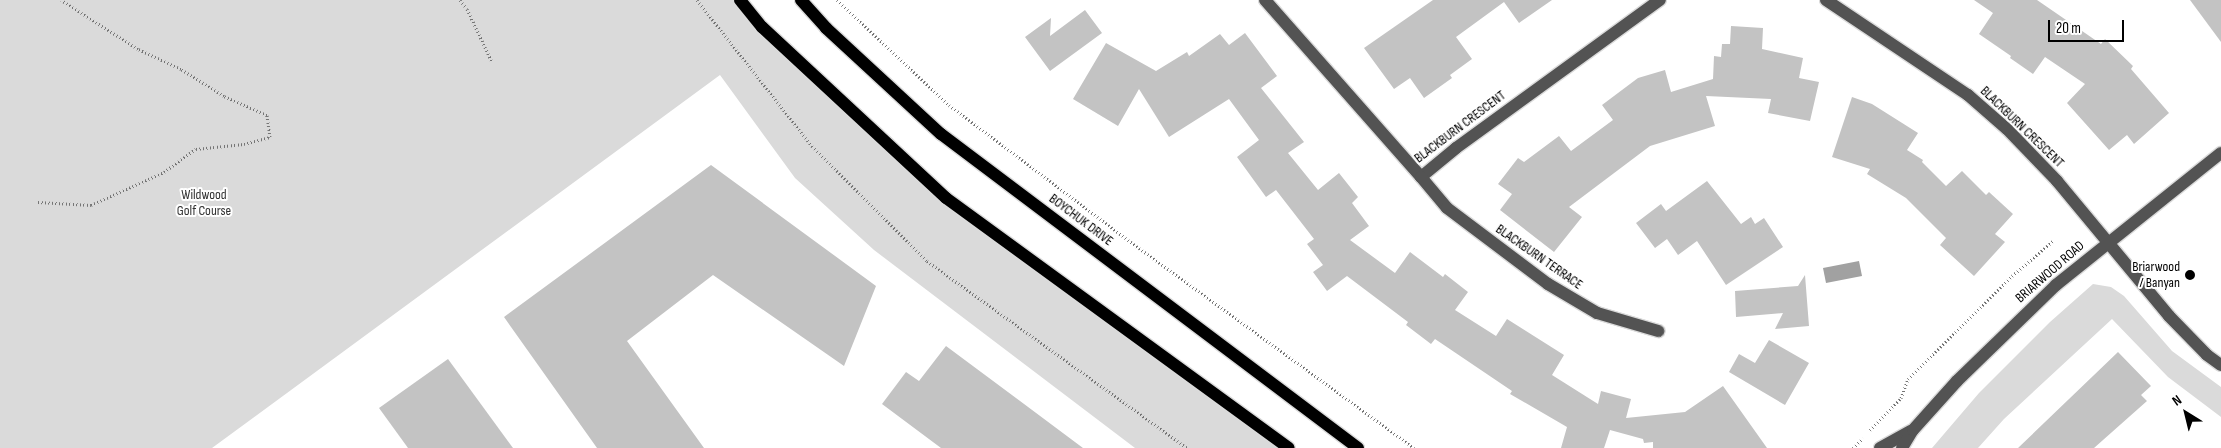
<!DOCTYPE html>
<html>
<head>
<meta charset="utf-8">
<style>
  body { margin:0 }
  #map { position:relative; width:2221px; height:448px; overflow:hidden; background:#fff; font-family:"Sofia Sans Condensed",sans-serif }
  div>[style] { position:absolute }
  .green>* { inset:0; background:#dadada }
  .water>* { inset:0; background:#a1a1a1 }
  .building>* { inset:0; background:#c3c3c3 }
  .path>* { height:3px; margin-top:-1.5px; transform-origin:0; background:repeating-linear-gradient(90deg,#757575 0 1px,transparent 0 3.5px) }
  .roads { filter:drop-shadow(1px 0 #dbdbdb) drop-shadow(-1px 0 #dbdbdb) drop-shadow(0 1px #dbdbdb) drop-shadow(0 -1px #dbdbdb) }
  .minor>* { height:12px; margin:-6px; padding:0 6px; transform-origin:6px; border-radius:6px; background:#535353 }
  .major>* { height:12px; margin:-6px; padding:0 6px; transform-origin:6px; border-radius:6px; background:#000 }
  .dots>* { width:14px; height:14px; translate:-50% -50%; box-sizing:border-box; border:2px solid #fff; border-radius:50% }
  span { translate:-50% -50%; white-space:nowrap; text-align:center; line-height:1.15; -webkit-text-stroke:4px #fff; paint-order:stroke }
  .street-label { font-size:14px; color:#000 }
  .park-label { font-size:14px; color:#313131 }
  .poi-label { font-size:14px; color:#000 }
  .right { translate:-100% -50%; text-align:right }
  .north { position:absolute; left:2161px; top:388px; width:50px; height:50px; -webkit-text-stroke:4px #fff; paint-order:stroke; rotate:324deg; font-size:14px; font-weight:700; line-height:20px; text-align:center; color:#000 }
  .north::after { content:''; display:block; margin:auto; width:18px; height:22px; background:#000; clip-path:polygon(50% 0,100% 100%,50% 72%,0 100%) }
  .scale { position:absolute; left:2048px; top:20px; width:76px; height:22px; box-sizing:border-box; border:2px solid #000; border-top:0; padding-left:6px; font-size:15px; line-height:18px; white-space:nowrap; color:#000; -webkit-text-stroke:4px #fff; paint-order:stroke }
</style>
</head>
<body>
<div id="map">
  <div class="green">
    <i style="clip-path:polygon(0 0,742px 0,946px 198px,1289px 448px,1135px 448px,874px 250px,795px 178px,720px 75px,212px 448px,0 448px)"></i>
    <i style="clip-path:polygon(2093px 284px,2111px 287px,2124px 296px,2172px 351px,2221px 387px,2221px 417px,2168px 377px,2112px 319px,2004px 419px,1978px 448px,1932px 448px,1979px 393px,2050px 322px)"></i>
  </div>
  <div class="water">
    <i style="clip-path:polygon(1859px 261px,1862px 276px,1826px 283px,1823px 268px)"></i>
  </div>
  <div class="building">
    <i style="clip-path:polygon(1433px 0,1552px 0,1519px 23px,1504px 2px,1456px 37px,1472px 59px,1450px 75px,1452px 78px,1424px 98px,1410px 78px,1394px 89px,1364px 48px)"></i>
    <i style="clip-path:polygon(1974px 0,2037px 0,2101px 44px,2105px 39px,2133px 66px,2131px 69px,2169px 113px,2134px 144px,2127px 135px,2109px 150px,2067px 103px,2085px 84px,2045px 57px,2033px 74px,2010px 58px,2011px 56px,1979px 34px,1993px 13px)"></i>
    <i style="clip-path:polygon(2190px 0,2221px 0,2221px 42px)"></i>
    <i style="clip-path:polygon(1085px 10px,1102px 33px,1050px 71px,1025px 37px,1051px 18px,1050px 36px)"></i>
    <i style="clip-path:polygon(1731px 26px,1763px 28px,1762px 49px,1803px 58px,1799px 78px,1819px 82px,1810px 121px,1768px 113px,1771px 99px,1706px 96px,1715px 126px,1650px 146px,1569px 207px,1582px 217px,1554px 252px,1500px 210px,1512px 194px,1498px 184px,1518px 158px,1524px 162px,1559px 136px,1571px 151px,1613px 120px,1602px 105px,1638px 78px,1665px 70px,1671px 92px,1713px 79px,1714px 56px,1721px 57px,1722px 44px,1730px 44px)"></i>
    <i style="clip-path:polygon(1245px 33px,1277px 76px,1261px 88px,1304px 142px,1288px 153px,1318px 190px,1339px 173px,1358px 197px,1352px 203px,1369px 226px,1350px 240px,1395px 273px,1410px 252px,1443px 277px,1445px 274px,1468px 292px,1455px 310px,1496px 336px,1507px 319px,1564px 355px,1552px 375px,1598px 404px,1601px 391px,1631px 399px,1626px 418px,1685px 412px,1723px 386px,1767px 448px,1653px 448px,1653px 442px,1644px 443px,1643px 439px,1610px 430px,1604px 448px,1561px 448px,1567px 427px,1510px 394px,1512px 391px,1435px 339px,1431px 344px,1406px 325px,1408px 322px,1347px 276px,1327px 291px,1313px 272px,1323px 265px,1307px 244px,1314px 239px,1276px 190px,1266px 197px,1237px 157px,1259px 140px,1229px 99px,1169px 137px,1139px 89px,1118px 126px,1073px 99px,1106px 43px,1156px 71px,1187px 52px,1189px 56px,1220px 34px,1229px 45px)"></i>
    <i style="clip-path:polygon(1852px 97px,1872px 104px,1918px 133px,1907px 150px,1923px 160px,1922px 162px,1946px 186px,1962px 171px,1986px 195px,1989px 192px,2013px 214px,1995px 234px,2005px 242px,1974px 276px,1940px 245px,1946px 238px,1906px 198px,1867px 174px,1870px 169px,1832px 157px)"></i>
    <i style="clip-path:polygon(711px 165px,876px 286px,844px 366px,713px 275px,627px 341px,704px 448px,597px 448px,504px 317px)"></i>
    <i style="clip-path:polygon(1707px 181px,1741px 224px,1751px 217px,1755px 224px,1764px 218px,1783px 247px,1726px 285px,1697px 241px,1678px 255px,1667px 239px,1655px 248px,1636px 223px,1661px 204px,1666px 211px)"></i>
    <i style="clip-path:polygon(1805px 275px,1809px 326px,1775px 329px,1783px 313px,1736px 317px,1735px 291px,1798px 286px)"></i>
    <i style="clip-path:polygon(1769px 340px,1809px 363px,1785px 405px,1729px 372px,1739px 354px,1755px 363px)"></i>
    <i style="clip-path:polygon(946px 346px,1083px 448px,941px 448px,882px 404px,906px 372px,919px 381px)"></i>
    <i style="clip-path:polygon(2118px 352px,2151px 386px,2141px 395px,2147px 401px,2094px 448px,2018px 448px)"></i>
    <i style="clip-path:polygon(448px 359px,513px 448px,408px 448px,379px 408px)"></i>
  </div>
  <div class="path">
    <i style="left:460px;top:0;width:11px;rotate:52deg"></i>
    <i style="left:467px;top:9px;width:59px;rotate:64.7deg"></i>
    <i style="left:697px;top:0;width:186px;rotate:51.8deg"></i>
    <i style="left:812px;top:146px;width:163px;rotate:45deg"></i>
    <i style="left:927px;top:261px;width:320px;rotate:35.7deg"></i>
    <i style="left:837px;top:0;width:154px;rotate:43.2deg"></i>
    <i style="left:949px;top:105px;width:238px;rotate:37deg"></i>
    <i style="left:1139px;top:248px;width:340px;rotate:36deg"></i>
    <i style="left:38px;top:202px;width:53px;rotate:3.2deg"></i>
    <i style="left:91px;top:205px;width:80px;rotate:-24.3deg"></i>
    <i style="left:164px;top:172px;width:39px;rotate:-36deg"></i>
    <i style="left:196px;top:149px;width:48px;rotate:-5.9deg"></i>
    <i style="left:244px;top:144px;width:27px;rotate:-15deg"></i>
    <i style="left:270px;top:137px;width:22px;rotate:-98deg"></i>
    <i style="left:267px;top:115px;width:47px;rotate:-156.2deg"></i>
    <i style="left:224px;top:96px;width:51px;rotate:-147.9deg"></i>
    <i style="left:181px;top:69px;width:47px;rotate:-155.1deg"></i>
    <i style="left:138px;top:49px;width:91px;rotate:-147.5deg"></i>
    <i style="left:1870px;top:430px;width:45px;rotate:-45.9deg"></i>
    <i style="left:1901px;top:398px;width:20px;rotate:-70deg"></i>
    <i style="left:1908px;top:379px;width:146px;rotate:-44.7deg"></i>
    <i style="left:2012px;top:276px;width:54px;rotate:-40.5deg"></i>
    <i style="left:1853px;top:448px;width:14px;rotate:-45deg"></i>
  </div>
  <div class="roads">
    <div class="minor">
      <i style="left:1265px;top:0;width:236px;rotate:48.6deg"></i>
      <i style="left:1421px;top:177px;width:45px;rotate:-39.6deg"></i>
      <i style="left:1456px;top:148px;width:252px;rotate:-36deg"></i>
      <i style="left:1826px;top:0;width:171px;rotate:33.8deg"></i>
      <i style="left:1968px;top:95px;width:52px;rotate:41.1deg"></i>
      <i style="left:2007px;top:129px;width:72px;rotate:46.1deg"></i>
      <i style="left:2057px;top:181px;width:175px;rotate:50.3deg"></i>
      <i style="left:2169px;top:316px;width:54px;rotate:45.7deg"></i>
      <i style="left:2207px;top:355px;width:17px;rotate:36deg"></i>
      <i style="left:1421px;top:177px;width:40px;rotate:50deg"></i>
      <i style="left:1447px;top:208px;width:126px;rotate:37deg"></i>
      <i style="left:1548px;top:284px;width:57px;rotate:30.6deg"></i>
      <i style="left:1597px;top:313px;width:64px;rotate:16.4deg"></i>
      <i style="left:1880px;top:448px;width:35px;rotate:-29deg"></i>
      <i style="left:1902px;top:448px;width:21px;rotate:-59deg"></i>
      <i style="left:1913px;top:430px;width:66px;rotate:-48.1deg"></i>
      <i style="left:1957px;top:381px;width:138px;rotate:-44.1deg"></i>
      <i style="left:2056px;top:285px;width:211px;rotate:-38.7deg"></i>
    </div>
    <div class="major">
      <i style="left:740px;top:0;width:35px;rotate:51deg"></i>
      <i style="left:762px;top:27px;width:251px;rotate:42.9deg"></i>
      <i style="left:946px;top:198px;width:424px;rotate:36.1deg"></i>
      <i style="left:801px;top:0;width:38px;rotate:48deg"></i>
      <i style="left:826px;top:28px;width:156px;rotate:42.7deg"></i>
      <i style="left:941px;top:134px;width:522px;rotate:36.98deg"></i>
    </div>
  </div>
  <div class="dots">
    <i style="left:2190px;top:275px;background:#000"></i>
  </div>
  <div class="street-label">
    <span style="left:1460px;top:127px;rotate:-37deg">BLACKBURN CRESCENT</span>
    <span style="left:2022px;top:127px;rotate:44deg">BLACKBURN CRESCENT</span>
    <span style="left:1081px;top:220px;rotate:37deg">BOYCHUK DRIVE</span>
    <span style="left:1539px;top:257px;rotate:35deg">BLACKBURN TERRACE</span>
    <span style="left:2050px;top:272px;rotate:-41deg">BRIARWOOD ROAD</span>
  </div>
  <div class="park-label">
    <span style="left:204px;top:203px">Wildwood<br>Golf Course</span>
  </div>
  <div class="poi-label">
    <span class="right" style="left:2180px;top:275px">Briarwood<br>/ Banyan</span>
  </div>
  <div class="north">N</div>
  <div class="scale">20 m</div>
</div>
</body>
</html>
